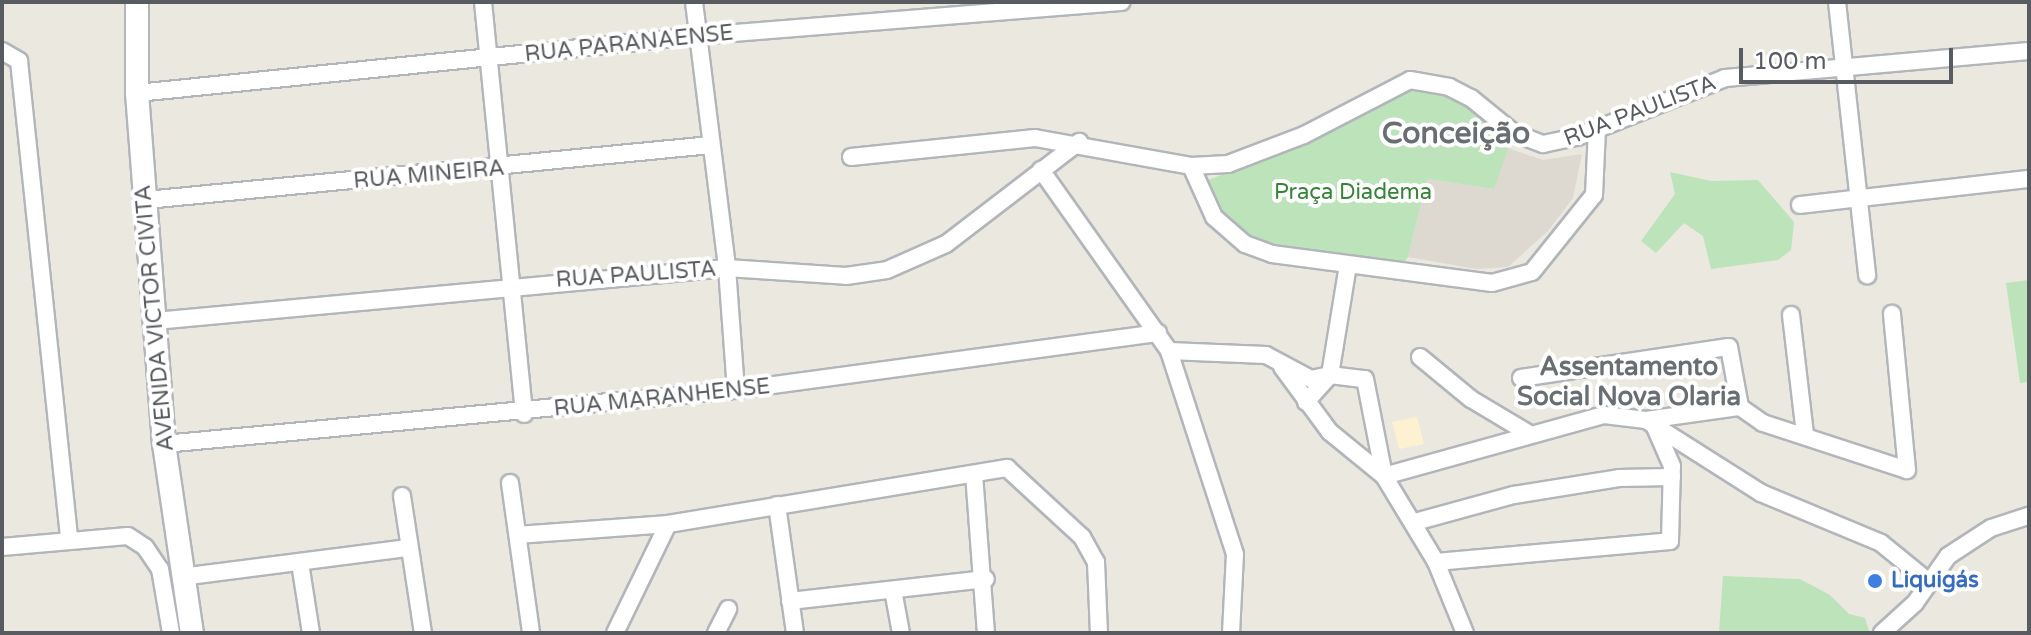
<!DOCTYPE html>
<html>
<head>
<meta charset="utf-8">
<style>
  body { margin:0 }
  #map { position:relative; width:2031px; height:635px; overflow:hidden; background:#ebe8df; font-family:"Varela Round",sans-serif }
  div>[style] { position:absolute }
  .commercial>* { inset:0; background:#fdf1d1 }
  .education>* { inset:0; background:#ddd9d0 }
  .green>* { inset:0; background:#bce3ba }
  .roads { filter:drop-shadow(2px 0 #b2b6ba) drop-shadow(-2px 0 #b2b6ba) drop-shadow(0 2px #b2b6ba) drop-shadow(0 -2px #b2b6ba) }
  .street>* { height:16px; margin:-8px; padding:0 8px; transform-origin:8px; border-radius:8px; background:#fff }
  .secondary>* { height:22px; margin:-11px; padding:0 11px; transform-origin:11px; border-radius:11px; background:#fff }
  .dots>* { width:22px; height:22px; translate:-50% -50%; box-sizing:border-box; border:4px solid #fff; border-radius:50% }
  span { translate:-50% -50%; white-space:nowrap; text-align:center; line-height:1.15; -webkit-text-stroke:8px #fff; paint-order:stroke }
  .street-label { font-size:22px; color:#585c60 }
  .park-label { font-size:22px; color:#358334 }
  .shop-label { font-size:22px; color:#366cbe; font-weight:700 }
  .left { translate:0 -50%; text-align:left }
  .quarter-label { font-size:26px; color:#696e72; font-weight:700 }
  .district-label { font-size:30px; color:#696e72; font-weight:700 }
  .frame { position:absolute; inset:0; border:4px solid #585c60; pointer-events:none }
  .scale { position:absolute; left:1739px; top:48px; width:214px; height:36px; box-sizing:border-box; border:4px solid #585c60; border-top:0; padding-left:10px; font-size:24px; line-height:28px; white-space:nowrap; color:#585c60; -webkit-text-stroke:6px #fff; paint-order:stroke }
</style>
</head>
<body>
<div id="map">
  <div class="commercial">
    <i style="clip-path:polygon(1417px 417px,1424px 444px,1399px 449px,1392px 422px)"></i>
  </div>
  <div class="education">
    <i style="clip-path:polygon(1508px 148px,1543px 160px,1582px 154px,1573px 198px,1548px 231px,1508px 267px,1476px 269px,1408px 257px,1427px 179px,1493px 189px)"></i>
  </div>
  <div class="green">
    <i style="clip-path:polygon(1417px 87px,1447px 91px,1513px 135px,1494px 189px,1427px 179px,1408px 257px,1402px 265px,1272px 245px,1231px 230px,1210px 204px,1208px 180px,1277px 154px)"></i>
    <i style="clip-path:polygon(1670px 172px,1711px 181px,1758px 180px,1794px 222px,1791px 250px,1778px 260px,1711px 269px,1703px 236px,1684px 223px,1656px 253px,1641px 241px,1675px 194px)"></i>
    <i style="clip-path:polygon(2029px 280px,2029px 382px,2020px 383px,2006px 283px)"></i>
    <i style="clip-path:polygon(1723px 576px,1800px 579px,1830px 595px,1849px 614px,1865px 618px,1869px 631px,1719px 633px)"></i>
  </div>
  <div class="roads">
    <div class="street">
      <i style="left:483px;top:2px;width:414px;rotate:84.3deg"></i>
      <i style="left:694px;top:2px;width:268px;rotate:82.9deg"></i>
      <i style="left:727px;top:268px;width:122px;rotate:85.8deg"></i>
      <i style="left:1837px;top:2px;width:275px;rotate:83.7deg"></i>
      <i style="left:2px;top:51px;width:20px;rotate:30deg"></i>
      <i style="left:19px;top:61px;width:482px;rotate:84deg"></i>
      <i style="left:137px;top:93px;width:563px;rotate:-5.81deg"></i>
      <i style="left:697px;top:36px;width:426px;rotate:-4.6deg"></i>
      <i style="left:851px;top:157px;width:185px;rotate:-5.9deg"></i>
      <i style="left:1035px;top:138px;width:158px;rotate:10.2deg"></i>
      <i style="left:1191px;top:166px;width:37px;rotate:-3deg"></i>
      <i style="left:1228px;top:164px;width:81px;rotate:-20.9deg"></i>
      <i style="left:1304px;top:135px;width:119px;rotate:-27.4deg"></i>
      <i style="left:1410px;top:80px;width:40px;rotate:10deg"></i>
      <i style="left:1449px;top:87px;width:25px;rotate:27deg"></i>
      <i style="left:1471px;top:98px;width:55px;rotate:39.1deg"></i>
      <i style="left:1514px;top:133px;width:31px;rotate:21deg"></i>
      <i style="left:1543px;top:144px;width:35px;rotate:-12deg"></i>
      <i style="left:1577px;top:137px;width:159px;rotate:-21.7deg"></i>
      <i style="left:1725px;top:78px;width:305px;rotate:-5.1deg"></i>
      <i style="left:1191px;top:166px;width:56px;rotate:65.7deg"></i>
      <i style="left:1214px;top:217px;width:41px;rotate:41.1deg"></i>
      <i style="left:1245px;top:244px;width:29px;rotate:20deg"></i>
      <i style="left:1272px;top:254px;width:222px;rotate:7.5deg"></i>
      <i style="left:1492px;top:283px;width:41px;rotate:-15.4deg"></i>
      <i style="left:1532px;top:272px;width:99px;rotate:-51.2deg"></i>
      <i style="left:1594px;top:195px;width:67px;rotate:-87.4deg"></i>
      <i style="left:1041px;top:170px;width:222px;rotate:54.7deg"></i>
      <i style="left:1169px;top:351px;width:213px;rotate:72deg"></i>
      <i style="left:1235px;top:554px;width:79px;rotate:92.9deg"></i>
      <i style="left:146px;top:200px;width:568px;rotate:-5.56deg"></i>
      <i style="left:1800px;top:205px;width:230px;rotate:-6.5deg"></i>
      <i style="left:1791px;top:315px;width:121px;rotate:83.3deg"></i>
      <i style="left:155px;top:321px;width:574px;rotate:-5.29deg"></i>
      <i style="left:727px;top:268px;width:119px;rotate:3.8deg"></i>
      <i style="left:846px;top:276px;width:41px;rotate:-8.3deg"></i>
      <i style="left:887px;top:270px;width:64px;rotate:-23.8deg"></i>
      <i style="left:946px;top:244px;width:168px;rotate:-37.5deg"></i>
      <i style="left:1169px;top:351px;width:97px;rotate:2.4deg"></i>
      <i style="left:1266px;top:355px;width:51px;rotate:28.1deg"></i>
      <i style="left:1311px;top:379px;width:19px;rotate:-12deg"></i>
      <i style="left:1330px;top:375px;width:35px;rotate:7deg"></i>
      <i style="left:1365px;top:379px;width:99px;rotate:78.9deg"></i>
      <i style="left:1384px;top:476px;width:228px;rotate:-15.5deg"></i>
      <i style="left:1604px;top:415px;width:42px;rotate:6.8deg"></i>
      <i style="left:1646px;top:420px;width:136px;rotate:32.4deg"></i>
      <i style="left:1761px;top:493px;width:130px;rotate:22.6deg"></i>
      <i style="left:1881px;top:543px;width:63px;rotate:39.2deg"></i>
      <i style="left:1420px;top:357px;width:66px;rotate:39.5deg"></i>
      <i style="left:1471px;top:399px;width:66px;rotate:30.8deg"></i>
      <i style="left:1282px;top:367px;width:81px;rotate:53.6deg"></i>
      <i style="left:1330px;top:432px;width:70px;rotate:39.2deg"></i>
      <i style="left:1384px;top:476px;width:100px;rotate:58.8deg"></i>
      <i style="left:1436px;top:562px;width:77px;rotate:67.8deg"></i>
      <i style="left:1521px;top:378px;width:210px;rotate:-8.5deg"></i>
      <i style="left:1729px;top:347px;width:61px;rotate:79.6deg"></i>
      <i style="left:1306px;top:402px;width:36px;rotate:-48deg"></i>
      <i style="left:1330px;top:375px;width:111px;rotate:-80.7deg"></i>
      <i style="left:1646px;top:420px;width:95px;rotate:-7.9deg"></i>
      <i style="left:1740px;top:407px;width:28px;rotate:35deg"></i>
      <i style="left:1763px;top:423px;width:151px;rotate:18.1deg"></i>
      <i style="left:1907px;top:470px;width:157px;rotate:-95.5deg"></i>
      <i style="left:164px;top:444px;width:575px;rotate:-5.39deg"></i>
      <i style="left:736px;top:390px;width:426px;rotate:-7.7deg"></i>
      <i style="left:974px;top:474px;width:159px;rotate:85.7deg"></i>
      <i style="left:510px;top:483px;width:151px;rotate:82deg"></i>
      <i style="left:402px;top:496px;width:139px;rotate:81.3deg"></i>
      <i style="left:777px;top:505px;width:129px;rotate:82deg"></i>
      <i style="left:1415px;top:522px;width:103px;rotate:-15.3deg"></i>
      <i style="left:1514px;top:495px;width:106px;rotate:-9.2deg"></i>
      <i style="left:1619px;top:478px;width:53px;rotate:-1.1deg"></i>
      <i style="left:518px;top:535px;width:150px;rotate:-4.2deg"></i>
      <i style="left:668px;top:524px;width:344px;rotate:-9.4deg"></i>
      <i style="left:1007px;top:468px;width:102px;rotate:42.6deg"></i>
      <i style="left:1082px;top:537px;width:29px;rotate:61deg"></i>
      <i style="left:1096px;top:562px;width:71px;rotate:87.6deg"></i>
      <i style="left:2px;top:547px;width:126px;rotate:-5deg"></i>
      <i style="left:128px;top:536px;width:20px;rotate:33deg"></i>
      <i style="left:145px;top:547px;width:27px;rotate:56deg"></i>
      <i style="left:160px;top:569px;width:65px;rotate:80.2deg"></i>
      <i style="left:1436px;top:562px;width:235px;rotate:-5.1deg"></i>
      <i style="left:1670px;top:541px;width:75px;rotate:-88.5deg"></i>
      <i style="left:1672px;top:466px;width:45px;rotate:-113.7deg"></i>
      <i style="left:300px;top:563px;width:71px;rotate:81.1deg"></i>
      <i style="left:181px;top:577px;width:229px;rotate:-7.3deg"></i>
      <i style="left:893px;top:590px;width:44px;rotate:79.5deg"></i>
      <i style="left:790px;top:601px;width:197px;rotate:-6.4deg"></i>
      <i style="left:615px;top:633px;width:121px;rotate:-64.1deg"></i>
      <i style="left:716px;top:633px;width:27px;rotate:-63deg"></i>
      <i style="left:1882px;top:633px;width:45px;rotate:-42.3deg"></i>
      <i style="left:1915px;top:603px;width:57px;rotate:-54.9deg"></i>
      <i style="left:1948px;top:556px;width:51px;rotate:-33.1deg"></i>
      <i style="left:1991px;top:528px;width:40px;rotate:-18deg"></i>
    </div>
    <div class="secondary">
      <i style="left:137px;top:2px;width:91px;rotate:90deg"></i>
      <i style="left:137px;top:93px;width:352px;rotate:85.6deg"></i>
      <i style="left:164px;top:444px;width:191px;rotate:81.6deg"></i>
    </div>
  </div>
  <div class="dots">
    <i style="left:1875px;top:581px;background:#3f7fe0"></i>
  </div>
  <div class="street-label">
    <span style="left:629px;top:44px;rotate:-6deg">RUA PARANAENSE</span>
    <span style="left:1640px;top:111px;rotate:-21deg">RUA PAULISTA</span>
    <span style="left:429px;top:175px;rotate:-5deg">RUA MINEIRA</span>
    <span style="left:636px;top:275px;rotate:-4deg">RUA PAULISTA</span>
    <span style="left:155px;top:318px;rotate:-95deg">AVENIDA VICTOR CIVITA</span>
    <span style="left:662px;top:398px;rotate:-6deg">RUA MARANHENSE</span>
  </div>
  <div class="park-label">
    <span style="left:1353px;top:193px">Praça Diadema</span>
  </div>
  <div class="shop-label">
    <span class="left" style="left:1891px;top:581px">Liquigás</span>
  </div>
  <div class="quarter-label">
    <span style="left:1629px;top:382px">Assentamento<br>Social Nova Olaria</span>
  </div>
  <div class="district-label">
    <span style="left:1456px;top:134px">Conceição</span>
  </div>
  <div class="frame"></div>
  <div class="scale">100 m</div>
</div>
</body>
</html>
